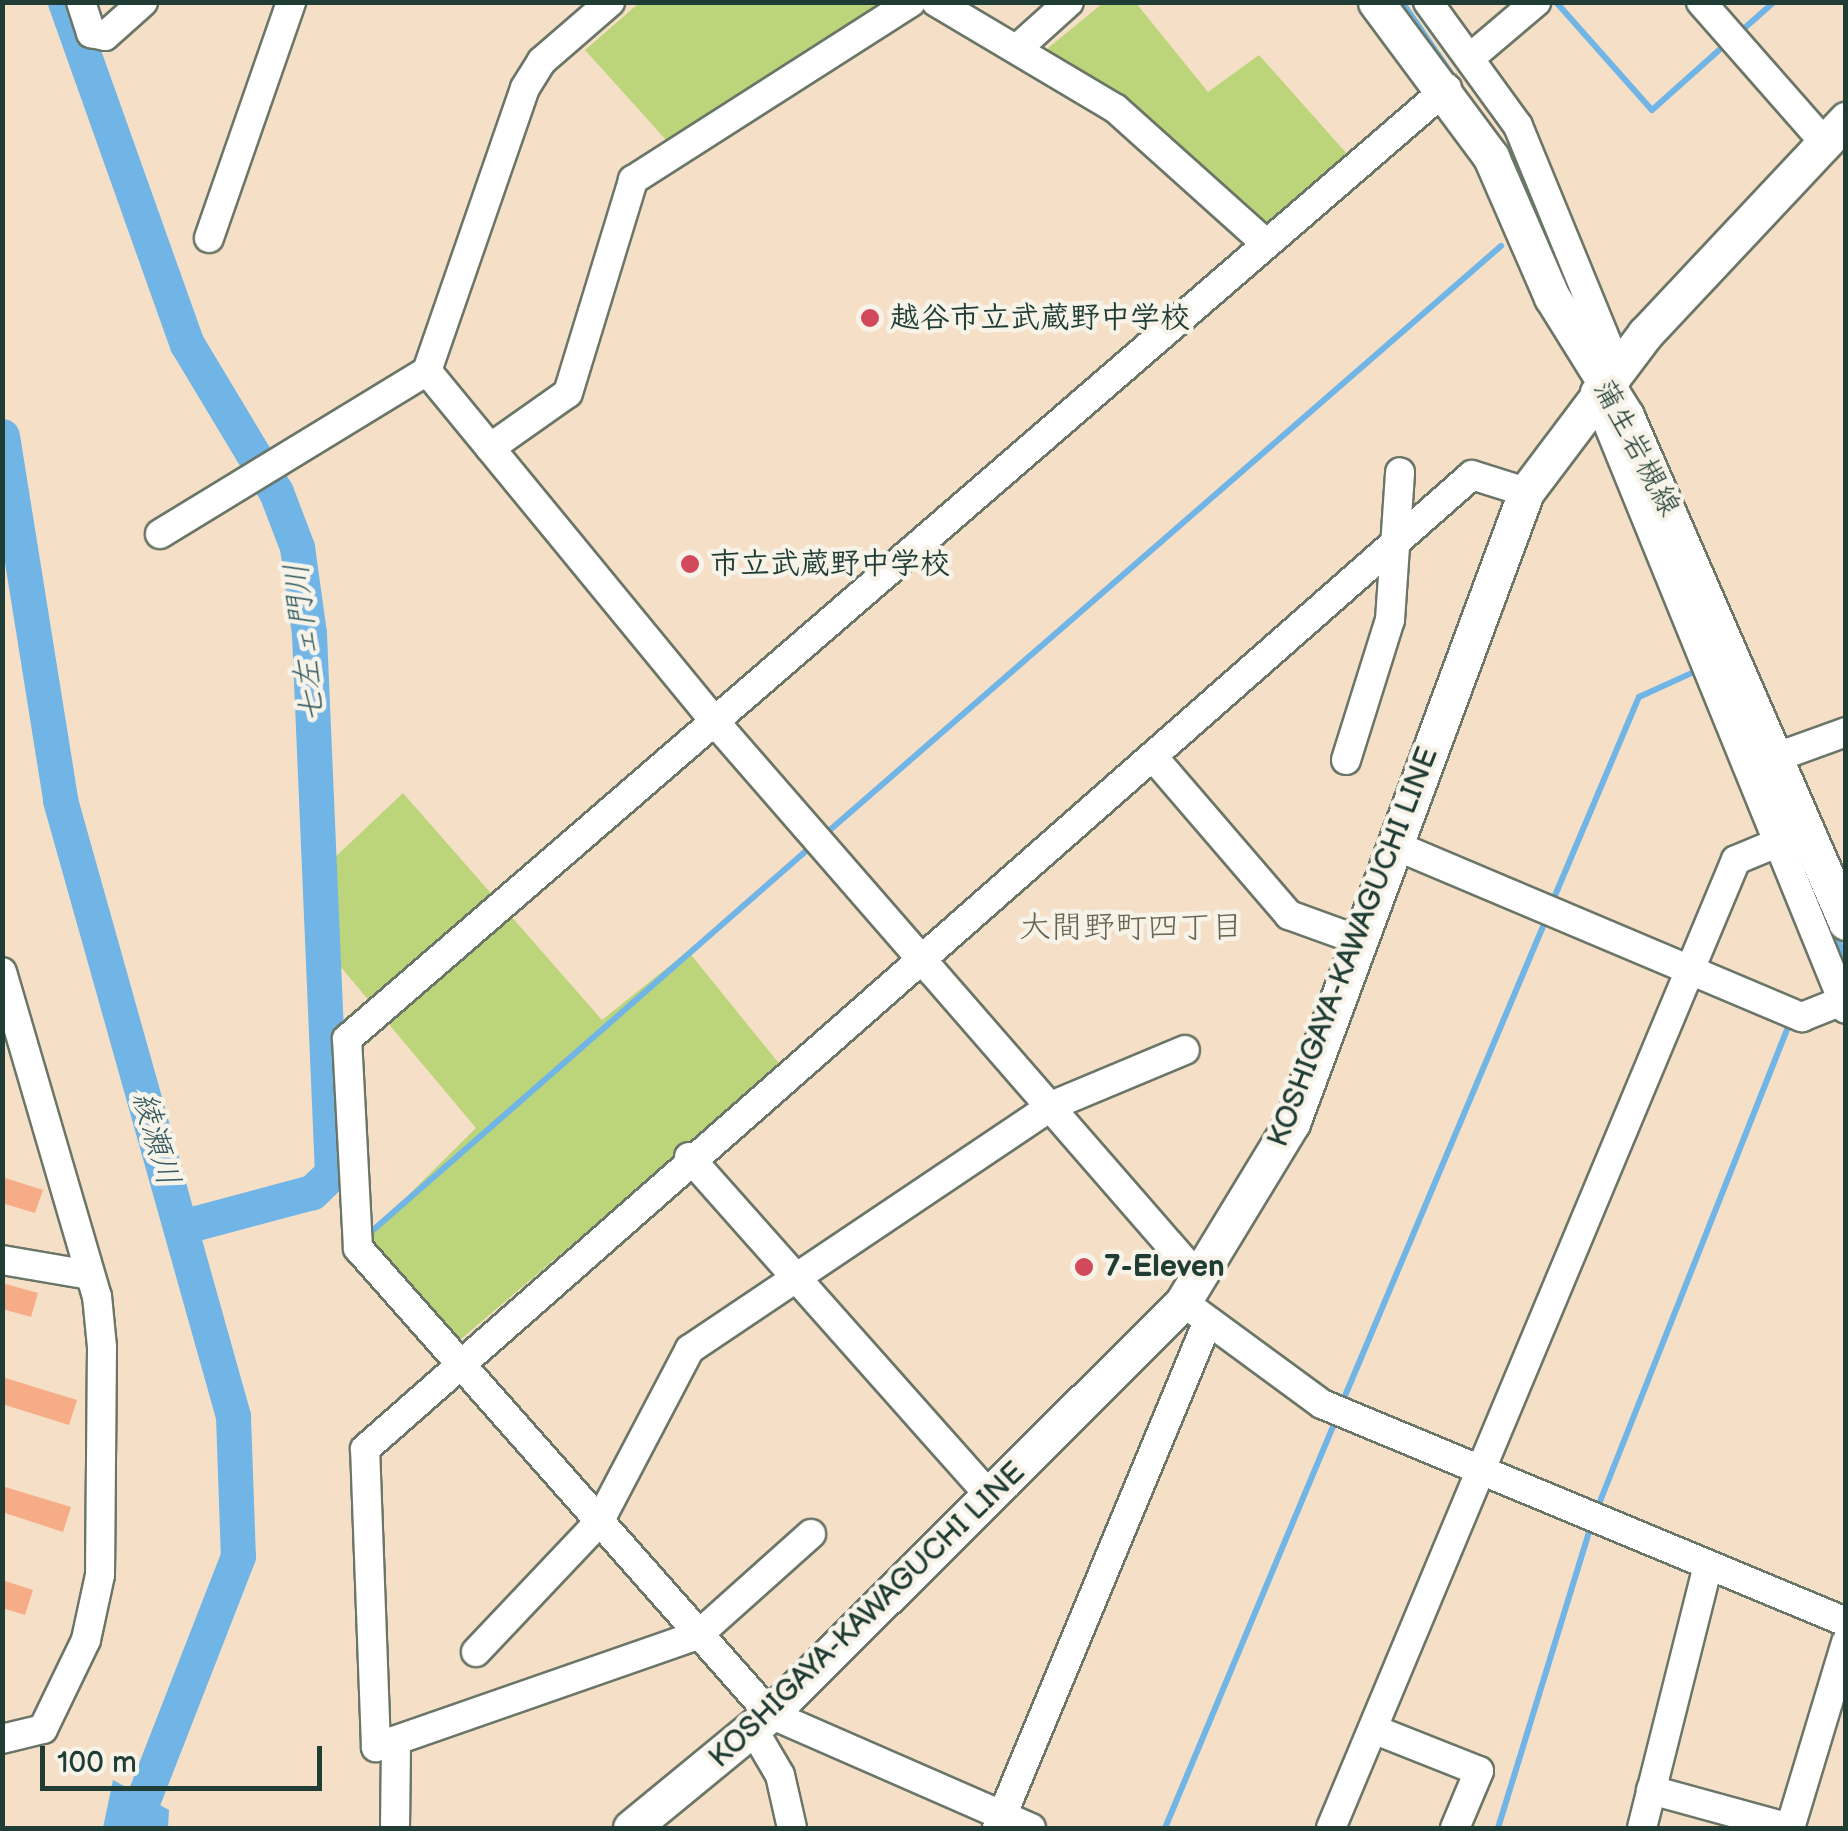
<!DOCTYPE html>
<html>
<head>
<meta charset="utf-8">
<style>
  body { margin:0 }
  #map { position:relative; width:1848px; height:1831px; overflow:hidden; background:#f5e0c7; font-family:"Balsamiq Sans","Klee One",sans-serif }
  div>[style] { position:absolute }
  .green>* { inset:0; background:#bcd57a }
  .water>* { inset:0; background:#71b4e6 }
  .stream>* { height:6px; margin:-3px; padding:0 3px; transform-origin:3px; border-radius:3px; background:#71b4e6 }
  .river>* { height:35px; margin:-17.5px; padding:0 17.5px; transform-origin:17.5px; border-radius:17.5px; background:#71b4e6 }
  .building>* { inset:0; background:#f6ac87 }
  .roads { filter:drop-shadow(2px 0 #6a7667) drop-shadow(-2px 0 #6a7667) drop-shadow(0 2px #6a7667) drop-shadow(0 -2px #6a7667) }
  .minor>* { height:28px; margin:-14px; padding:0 14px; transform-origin:14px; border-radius:14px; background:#fff }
  .major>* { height:35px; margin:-17.5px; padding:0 17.5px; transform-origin:17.5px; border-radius:17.5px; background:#fff }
  .dots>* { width:28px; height:28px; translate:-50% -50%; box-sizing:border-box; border:5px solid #f7f3e8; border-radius:50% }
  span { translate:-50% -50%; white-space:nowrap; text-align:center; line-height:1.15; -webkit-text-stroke:9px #f7f3e8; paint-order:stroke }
  .poi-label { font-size:30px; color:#1f3d34; font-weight:700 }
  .left { translate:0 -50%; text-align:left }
  .street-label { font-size:30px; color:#1f3d34 }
  .water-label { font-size:32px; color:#345b60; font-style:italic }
  .neighbourhood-label { font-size:32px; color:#6a6451 }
  .frame { position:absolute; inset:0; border:5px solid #1f3d34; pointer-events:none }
  .scale { position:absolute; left:40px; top:1746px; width:282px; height:45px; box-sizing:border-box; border:5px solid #1f3d34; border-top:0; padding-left:12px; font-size:30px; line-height:35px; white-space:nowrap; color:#1f3d34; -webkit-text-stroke:8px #f7f3e8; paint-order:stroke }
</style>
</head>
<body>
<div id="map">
  <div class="green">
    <i style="clip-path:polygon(639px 3px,639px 2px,882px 3px,667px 141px,585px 50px)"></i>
    <i style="clip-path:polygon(1103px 3px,1136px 3px,1208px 92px,1259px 55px,1348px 155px,1261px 231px,1054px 64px,1048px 48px)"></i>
    <i style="clip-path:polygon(403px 793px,602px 1020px,688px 951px,781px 1066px,460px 1340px,364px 1239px,476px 1128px,340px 966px,333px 859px)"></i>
  </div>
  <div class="water">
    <i style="clip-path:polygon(113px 1780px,169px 1810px,168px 1828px,103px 1828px)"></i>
  </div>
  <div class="stream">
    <i style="left:1402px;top:2px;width:224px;rotate:55.5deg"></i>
    <i style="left:1556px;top:2px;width:144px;rotate:48.4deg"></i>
    <i style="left:1652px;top:110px;width:101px;rotate:-41.8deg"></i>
    <i style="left:1740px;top:32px;width:45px;rotate:-41.4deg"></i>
    <i style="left:823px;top:836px;width:899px;rotate:-41.03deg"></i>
    <i style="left:1551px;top:905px;width:226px;rotate:-67.1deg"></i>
    <i style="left:1639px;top:697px;width:63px;rotate:-24.5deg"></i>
    <i style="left:1833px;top:929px;width:33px;rotate:67deg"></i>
    <i style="left:364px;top:1238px;width:598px;rotate:-41.2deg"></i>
    <i style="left:1342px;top:1403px;width:527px;rotate:-67.13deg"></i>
    <i style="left:1597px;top:1509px;width:524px;rotate:-68.38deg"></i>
    <i style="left:1165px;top:1828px;width:443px;rotate:-67.3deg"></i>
    <i style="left:1498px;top:1828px;width:316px;rotate:-72.9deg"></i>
  </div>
  <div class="river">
    <i style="left:65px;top:2px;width:363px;rotate:70.4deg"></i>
    <i style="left:187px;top:344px;width:173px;rotate:59deg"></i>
    <i style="left:276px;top:492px;width:59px;rotate:69.1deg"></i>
    <i style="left:297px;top:547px;width:88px;rotate:82.1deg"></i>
    <i style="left:309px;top:634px;width:539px;rotate:87.56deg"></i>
    <i style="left:332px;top:1173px;width:28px;rotate:136deg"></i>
    <i style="left:312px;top:1192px;width:131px;rotate:165deg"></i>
    <i style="left:2px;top:436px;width:369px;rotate:80.9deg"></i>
    <i style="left:60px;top:800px;width:640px;rotate:74.31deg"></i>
    <i style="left:233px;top:1416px;width:140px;rotate:88deg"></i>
    <i style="left:238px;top:1556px;width:292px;rotate:111.3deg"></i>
  </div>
  <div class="building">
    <i style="clip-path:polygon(2px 1177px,43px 1190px,35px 1213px,2px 1203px)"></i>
    <i style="clip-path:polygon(2px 1283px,38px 1293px,31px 1317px,2px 1309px)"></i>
    <i style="clip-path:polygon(2px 1377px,77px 1400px,69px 1425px,2px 1404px)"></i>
    <i style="clip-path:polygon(2px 1486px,71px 1507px,63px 1532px,2px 1512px)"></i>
    <i style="clip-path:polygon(2px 1580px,33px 1590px,25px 1615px,2px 1608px)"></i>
  </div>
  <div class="roads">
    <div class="minor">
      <i style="left:81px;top:2px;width:33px;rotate:72deg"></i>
      <i style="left:91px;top:33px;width:14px;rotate:12deg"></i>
      <i style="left:105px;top:36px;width:51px;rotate:-41.8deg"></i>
      <i style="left:936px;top:2px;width:209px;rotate:30.7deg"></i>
      <i style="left:1116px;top:109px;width:196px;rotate:41.9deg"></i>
      <i style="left:1428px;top:2px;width:153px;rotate:54deg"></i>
      <i style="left:1518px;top:126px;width:261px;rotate:67.7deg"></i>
      <i style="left:1701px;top:2px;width:186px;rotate:48.7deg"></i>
      <i style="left:1019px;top:47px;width:67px;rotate:-42deg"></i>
      <i style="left:1470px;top:58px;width:87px;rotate:-40.3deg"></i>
      <i style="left:209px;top:238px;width:250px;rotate:-70.8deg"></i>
      <i style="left:427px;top:371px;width:454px;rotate:50.6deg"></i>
      <i style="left:715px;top:722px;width:736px;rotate:48.97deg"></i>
      <i style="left:1595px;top:392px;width:666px;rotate:67.86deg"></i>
      <i style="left:490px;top:448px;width:95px;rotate:-35.2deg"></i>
      <i style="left:568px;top:393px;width:223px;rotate:-73deg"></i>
      <i style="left:633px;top:180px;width:330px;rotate:-32.6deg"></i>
      <i style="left:160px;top:534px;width:313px;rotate:-31.4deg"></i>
      <i style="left:427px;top:371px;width:299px;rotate:-70.9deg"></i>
      <i style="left:525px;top:88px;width:32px;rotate:-58deg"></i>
      <i style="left:542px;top:61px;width:90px;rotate:-40.9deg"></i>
      <i style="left:1777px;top:757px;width:73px;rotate:-19.9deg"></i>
      <i style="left:1154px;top:758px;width:207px;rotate:49.3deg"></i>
      <i style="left:1289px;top:915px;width:73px;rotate:19.9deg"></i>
      <i style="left:1346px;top:760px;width:147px;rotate:-72.6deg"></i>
      <i style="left:1390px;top:620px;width:148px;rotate:-86.1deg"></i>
      <i style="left:1394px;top:845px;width:443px;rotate:22.9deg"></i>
      <i style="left:1802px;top:1017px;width:43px;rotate:-21.8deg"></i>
      <i style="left:2px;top:972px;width:338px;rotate:73.7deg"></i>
      <i style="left:97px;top:1296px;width:51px;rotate:84.4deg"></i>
      <i style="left:102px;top:1347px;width:228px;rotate:90.5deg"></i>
      <i style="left:100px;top:1575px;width:66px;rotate:102.2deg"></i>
      <i style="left:86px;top:1640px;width:99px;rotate:115.8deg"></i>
      <i style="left:43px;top:1729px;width:42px;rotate:166.3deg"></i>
      <i style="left:689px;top:1157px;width:455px;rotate:48.4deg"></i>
      <i style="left:2px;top:1260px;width:89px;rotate:9.7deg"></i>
      <i style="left:1183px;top:1302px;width:172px;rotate:36.3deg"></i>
      <i style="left:1322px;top:1404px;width:568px;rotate:22.59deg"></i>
      <i style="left:811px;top:1534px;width:152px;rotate:138.2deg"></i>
      <i style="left:698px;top:1635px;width:341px;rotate:160.8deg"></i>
      <i style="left:376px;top:1747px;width:298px;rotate:-92.1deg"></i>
      <i style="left:365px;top:1449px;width:1474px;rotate:-41.34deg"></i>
      <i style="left:1472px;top:475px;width:57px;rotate:17.5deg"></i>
      <i style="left:476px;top:1652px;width:179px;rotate:-46.6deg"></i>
      <i style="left:599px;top:1522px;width:195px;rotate:-62.3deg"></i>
      <i style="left:690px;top:1349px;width:435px;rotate:-33.9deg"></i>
      <i style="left:1051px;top:1106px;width:145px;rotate:-22.7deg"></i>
      <i style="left:753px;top:1729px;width:53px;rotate:59.6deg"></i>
      <i style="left:780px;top:1775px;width:54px;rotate:77.2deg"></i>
      <i style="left:1373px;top:1729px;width:114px;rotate:21.6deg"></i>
      <i style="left:1479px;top:1771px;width:62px;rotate:112.8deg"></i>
      <i style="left:1651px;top:1790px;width:144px;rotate:15.3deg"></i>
      <i style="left:395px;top:1828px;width:82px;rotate:-89.3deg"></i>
      <i style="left:997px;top:1828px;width:549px;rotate:-67.4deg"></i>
      <i style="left:1031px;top:1828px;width:285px;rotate:-156.4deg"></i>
      <i style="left:770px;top:1714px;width:622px;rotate:-131.48deg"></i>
      <i style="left:358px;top:1248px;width:209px;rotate:-93deg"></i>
      <i style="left:347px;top:1039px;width:1454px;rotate:-40.84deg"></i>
      <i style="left:1331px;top:1828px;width:1049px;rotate:-67.3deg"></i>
      <i style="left:1736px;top:860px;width:78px;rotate:-22.6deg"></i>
      <i style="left:1642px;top:1828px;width:270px;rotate:-75.9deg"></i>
      <i style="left:1790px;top:1828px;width:194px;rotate:-73.2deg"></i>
    </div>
    <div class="major">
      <i style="left:1376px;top:2px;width:193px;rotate:53.4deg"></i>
      <i style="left:1491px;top:157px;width:153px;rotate:66.5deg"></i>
      <i style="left:1552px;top:297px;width:140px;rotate:58.1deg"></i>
      <i style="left:1626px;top:416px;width:552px;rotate:66.5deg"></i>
      <i style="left:631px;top:1828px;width:180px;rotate:-39.4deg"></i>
      <i style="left:770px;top:1714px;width:583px;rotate:-44.93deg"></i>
      <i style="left:1183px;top:1302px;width:210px;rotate:-58.7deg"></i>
      <i style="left:1292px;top:1123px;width:673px;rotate:-69.65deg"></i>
      <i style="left:1526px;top:492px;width:198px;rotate:-53deg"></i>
      <i style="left:1645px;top:334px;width:294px;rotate:-46.8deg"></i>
    </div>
  </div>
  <div class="dots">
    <i style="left:870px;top:318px;background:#d1495b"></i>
    <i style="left:690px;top:564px;background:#d1495b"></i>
    <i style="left:1084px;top:1267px;background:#d1495b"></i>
  </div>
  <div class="poi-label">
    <span class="left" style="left:890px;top:318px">越谷市立武蔵野中学校</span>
    <span class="left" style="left:710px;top:564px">市立武蔵野中学校</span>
    <span class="left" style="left:1104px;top:1267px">7-Eleven</span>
  </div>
  <div class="street-label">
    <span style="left:1636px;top:448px;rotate:62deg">蒲生岩槻線</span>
    <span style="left:1353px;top:947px;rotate:-69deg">KOSHIGAYA-KAWAGUCHI LINE</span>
    <span style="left:867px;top:1615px;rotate:-44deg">KOSHIGAYA-KAWAGUCHI LINE</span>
  </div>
  <div class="water-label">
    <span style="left:306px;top:643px;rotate:-96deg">七左ェ門川</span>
    <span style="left:155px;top:1139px;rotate:74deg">綾瀬川</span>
  </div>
  <div class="neighbourhood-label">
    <span style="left:1131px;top:928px">大間野町四丁目</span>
  </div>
  <div class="frame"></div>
  <div class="scale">100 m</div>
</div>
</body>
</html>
